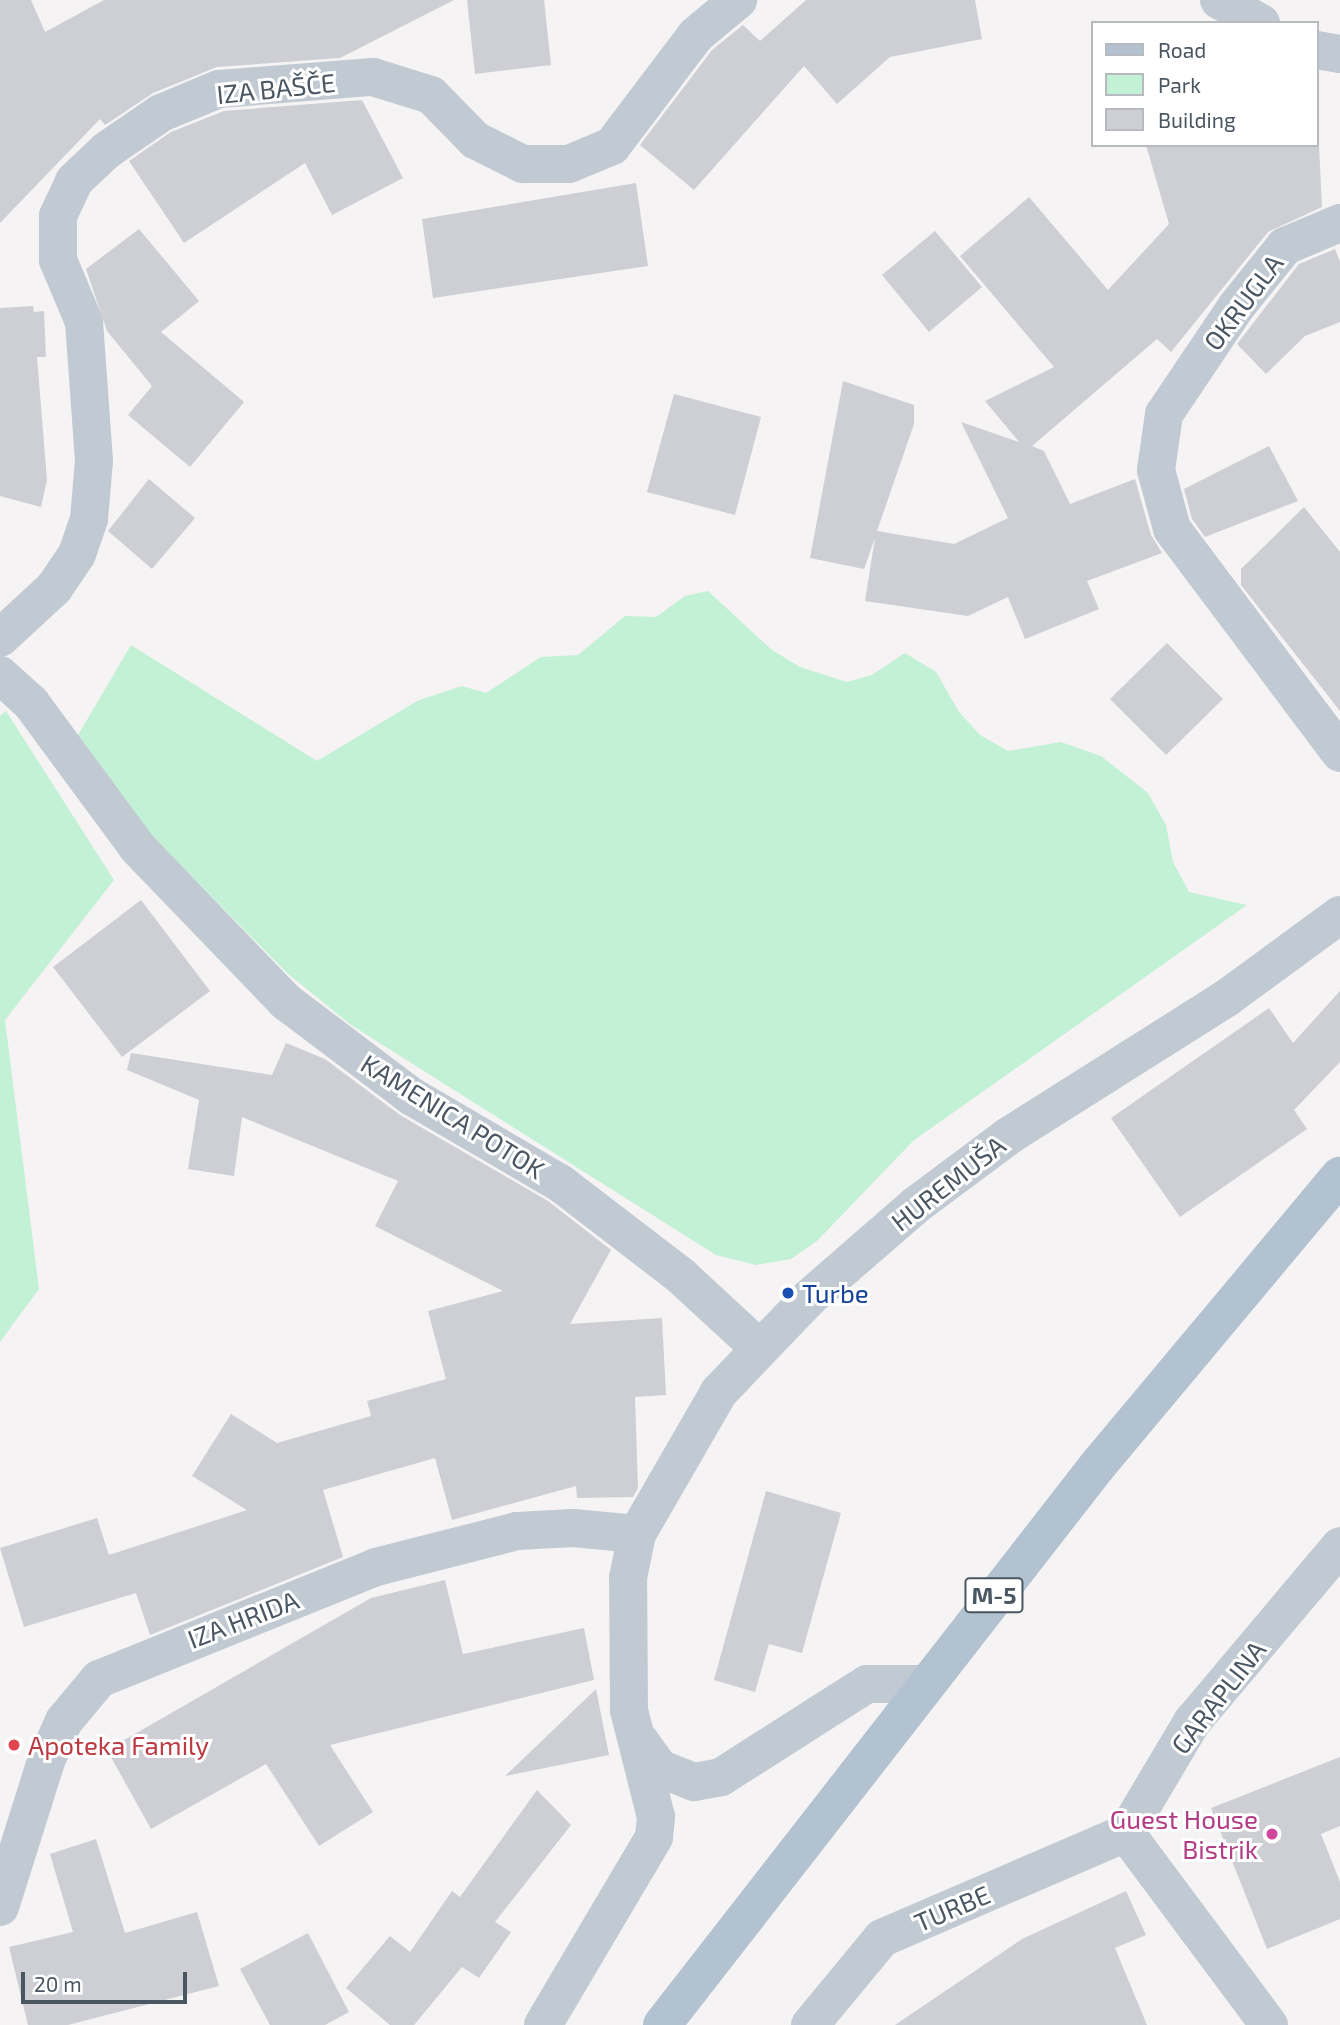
<!DOCTYPE html>
<html>
<head>
<meta charset="utf-8">
<style>
  body { margin:0 }
  #map { position:relative; width:1340px; height:2025px; overflow:hidden; background:#f5f3f3; font-family:"Exo 2",sans-serif }
  div>[style] { position:absolute }
  .green>* { inset:0; background:#c3f1d5 }
  .building>* { inset:0; background:#cdcfd5 }
  .street>* { height:38px; margin:-19px; padding:0 19px; transform-origin:19px; border-radius:19px; background:#c1cad2 }
  .primary>* { height:38px; margin:-19px; padding:0 19px; transform-origin:19px; border-radius:19px; background:#b3c2d1 }
  .dots>* { width:19px; height:19px; translate:-50% -50%; box-sizing:border-box; border:4px solid #fff; border-radius:50% }
  span { translate:-50% -50%; white-space:nowrap; text-align:center; line-height:1.15; -webkit-text-stroke:6px #fff; paint-order:stroke }
  .shield-label span { padding:2px 5px; background:#fff; border:2px solid; border-radius:5px; -webkit-text-stroke-width:0 }
  .shield-label { font-size:24px; color:#4a5661; font-weight:700 }
  .street-label { font-size:26px; color:#4a5661 }
  .transit-label { font-size:26px; color:#164399 }
  .left { translate:0 -50%; text-align:left }
  .health-label { font-size:26px; color:#be3a42 }
  .hotel-label { font-size:26px; color:#b23c85 }
  .right { translate:-100% -50%; text-align:right }
  .legend { position:absolute; left:1091px; top:21px; width:228px; height:126px; box-sizing:border-box; background:#fff; border:2px solid #b7bbc0; margin:0; padding:9px 12px; list-style:none; font-size:21px; color:#4a5661 }
  .legend li { display:flex; align-items:center; gap:14px; height:35px }
  .legend b { width:35px; border:2px solid #b7bbc0 }
  .scale { position:absolute; left:21px; top:1972px; width:166px; height:32px; box-sizing:border-box; border:4px solid #4a5661; border-top:0; padding-left:9px; font-size:21px; line-height:24px; white-space:nowrap; color:#4a5661; -webkit-text-stroke:5px #fff; paint-order:stroke }
</style>
</head>
<body>
<div id="map">
  <div class="green">
    <i style="clip-path:polygon(708px 591px,772px 650px,800px 667px,847px 682px,872px 675px,905px 653px,936px 672px,959px 712px,980px 735px,1008px 751px,1061px 742px,1101px 756px,1148px 793px,1166px 825px,1173px 862px,1189px 892px,1247px 905px,913px 1141px,817px 1241px,791px 1259px,756px 1265px,716px 1255px,351px 1025px,287px 973px,146px 830px,78px 735px,131px 645px,317px 761px,419px 700px,462px 686px,486px 693px,541px 657px,578px 655px,625px 616px,656px 617px,685px 596px)"></i>
    <i style="clip-path:polygon(6px 711px,114px 880px,5px 1020px,39px 1289px,0 1342px,0 716px)"></i>
  </div>
  <div class="building">
    <i style="clip-path:polygon(0 0,31px 0,45px 32px,104px 0,454px 0,340px 58px,217px 67px,153px 93px,105px 125px,100px 119px,0 223px)"></i>
    <i style="clip-path:polygon(467px 0,544px 0,551px 65px,475px 74px)"></i>
    <i style="clip-path:polygon(806px 0,975px 0,982px 39px,890px 57px,837px 104px,804px 66px,694px 190px,640px 145px,712px 50px,743px 25px,760px 41px)"></i>
    <i style="clip-path:polygon(362px 100px,403px 178px,332px 215px,305px 163px,184px 243px,129px 161px,171px 132px,224px 111px)"></i>
    <i style="clip-path:polygon(1146px 145px,1319px 145px,1322px 207px,1268px 232px,1171px 352px,1157px 339px,1032px 446px,1044px 451px,1070px 504px,1135px 479px,1151px 535px,1162px 553px,1087px 581px,1099px 609px,1025px 639px,1008px 597px,968px 616px,865px 601px,875px 538px,864px 569px,810px 558px,843px 381px,914px 405px,914px 424px,877px 531px,954px 544px,1008px 518px,961px 422px,1019px 442px,985px 401px,1054px 367px,960px 256px,1029px 197px,1108px 290px,1169px 224px)"></i>
    <i style="clip-path:polygon(636px 183px,648px 266px,433px 298px,422px 219px)"></i>
    <i style="clip-path:polygon(139px 229px,199px 301px,161px 332px,244px 402px,190px 467px,128px 415px,152px 386px,107px 331px,86px 269px)"></i>
    <i style="clip-path:polygon(935px 231px,982px 287px,929px 332px,882px 275px)"></i>
    <i style="clip-path:polygon(1335px 249px,1340px 262px,1340px 322px,1305px 336px,1266px 374px,1237px 344px,1299px 264px)"></i>
    <i style="clip-path:polygon(33px 306px,34px 312px,44px 311px,46px 357px,37px 357px,47px 480px,41px 507px,0 496px,0 308px)"></i>
    <i style="clip-path:polygon(674px 394px,761px 417px,735px 515px,647px 492px)"></i>
    <i style="clip-path:polygon(1269px 446px,1298px 501px,1205px 537px,1192px 519px,1184px 489px)"></i>
    <i style="clip-path:polygon(149px 479px,195px 518px,152px 569px,108px 531px)"></i>
    <i style="clip-path:polygon(1304px 507px,1340px 552px,1340px 711px,1241px 585px,1241px 569px)"></i>
    <i style="clip-path:polygon(1167px 643px,1223px 699px,1166px 755px,1110px 699px)"></i>
    <i style="clip-path:polygon(141px 900px,210px 991px,122px 1057px,53px 967px)"></i>
    <i style="clip-path:polygon(1340px 991px,1340px 1062px,1294px 1110px,1307px 1129px,1180px 1217px,1111px 1118px,1269px 1008px,1293px 1043px)"></i>
    <i style="clip-path:polygon(286px 1043px,325px 1059px,400px 1115px,548px 1201px,611px 1250px,570px 1324px,662px 1318px,666px 1395px,635px 1397px,638px 1488px,633px 1497px,577px 1498px,576px 1486px,452px 1520px,435px 1458px,323px 1490px,343px 1557px,150px 1635px,136px 1593px,24px 1627px,0 1548px,97px 1518px,109px 1555px,247px 1510px,192px 1476px,231px 1414px,277px 1443px,371px 1416px,367px 1401px,446px 1379px,428px 1311px,503px 1291px,375px 1226px,398px 1181px,242px 1117px,234px 1176px,188px 1169px,199px 1100px,127px 1070px,131px 1053px,272px 1075px)"></i>
    <i style="clip-path:polygon(766px 1491px,841px 1513px,802px 1653px,769px 1644px,755px 1692px,714px 1680px)"></i>
    <i style="clip-path:polygon(445px 1580px,463px 1654px,584px 1628px,594px 1680px,330px 1745px,373px 1812px,319px 1846px,266px 1764px,151px 1829px,107px 1750px,371px 1598px)"></i>
    <i style="clip-path:polygon(596px 1689px,609px 1755px,505px 1776px)"></i>
    <i style="clip-path:polygon(1340px 1757px,1340px 1826px,1321px 1834px,1340px 1882px,1340px 1919px,1267px 1949px,1211px 1808px)"></i>
    <i style="clip-path:polygon(537px 1790px,571px 1825px,495px 1922px,511px 1932px,479px 1978px,462px 1967px,414px 2025px,390px 2025px,346px 1988px,390px 1936px,410px 1952px,452px 1891px,460px 1897px)"></i>
    <i style="clip-path:polygon(96px 1839px,125px 1933px,197px 1912px,219px 1986px,68px 2025px,28px 2025px,9px 1947px,73px 1932px,50px 1854px)"></i>
    <i style="clip-path:polygon(1126px 1891px,1146px 1935px,1115px 1948px,1147px 2025px,895px 2025px,1022px 1939px)"></i>
    <i style="clip-path:polygon(308px 1933px,349px 2012px,325px 2025px,270px 2025px,240px 1969px)"></i>
  </div>
  <div class="street">
    <i style="left:1219px;top:0;width:48px;rotate:28.7deg"></i>
    <i style="left:1317px;top:50px;width:23px;rotate:10deg"></i>
    <i style="left:1340px;top:223px;width:60px;rotate:157.3deg"></i>
    <i style="left:1285px;top:246px;width:78px;rotate:128.8deg"></i>
    <i style="left:1236px;top:307px;width:129px;rotate:123.9deg"></i>
    <i style="left:1164px;top:414px;width:57px;rotate:98.1deg"></i>
    <i style="left:1156px;top:470px;width:61px;rotate:74.8deg"></i>
    <i style="left:1172px;top:529px;width:280px;rotate:53.1deg"></i>
    <i style="left:0;top:638px;width:74px;rotate:-42.8deg"></i>
    <i style="left:54px;top:588px;width:41px;rotate:-55.9deg"></i>
    <i style="left:77px;top:554px;width:37px;rotate:-71deg"></i>
    <i style="left:89px;top:519px;width:58px;rotate:-85.1deg"></i>
    <i style="left:94px;top:461px;width:139px;rotate:-94.1deg"></i>
    <i style="left:84px;top:322px;width:67px;rotate:-112.8deg"></i>
    <i style="left:58px;top:260px;width:44px;rotate:-90deg"></i>
    <i style="left:58px;top:216px;width:38px;rotate:-65deg"></i>
    <i style="left:74px;top:181px;width:45px;rotate:-43.2deg"></i>
    <i style="left:107px;top:150px;width:65px;rotate:-34.4deg"></i>
    <i style="left:161px;top:113px;width:63px;rotate:-22.5deg"></i>
    <i style="left:219px;top:89px;width:154px;rotate:-4.5deg"></i>
    <i style="left:373px;top:77px;width:61px;rotate:17.2deg"></i>
    <i style="left:431px;top:95px;width:63px;rotate:45.6deg"></i>
    <i style="left:475px;top:140px;width:54px;rotate:26.6deg"></i>
    <i style="left:523px;top:164px;width:46px"></i>
    <i style="left:569px;top:164px;width:47px;rotate:-22.7deg"></i>
    <i style="left:612px;top:146px;width:139px;rotate:-52.9deg"></i>
    <i style="left:696px;top:35px;width:55px;rotate:-39.8deg"></i>
    <i style="left:0;top:675px;width:42px;rotate:42.1deg"></i>
    <i style="left:31px;top:703px;width:179px;rotate:53.6deg"></i>
    <i style="left:137px;top:847px;width:214px;rotate:46.1deg"></i>
    <i style="left:285px;top:1001px;width:158px;rotate:37deg"></i>
    <i style="left:411px;top:1096px;width:173px;rotate:30.3deg"></i>
    <i style="left:560px;top:1183px;width:153px;rotate:37.5deg"></i>
    <i style="left:681px;top:1276px;width:106px;rotate:42.7deg"></i>
    <i style="left:639px;top:1740px;width:34px;rotate:54deg"></i>
    <i style="left:659px;top:1768px;width:38px;rotate:22deg"></i>
    <i style="left:694px;top:1782px;width:27px;rotate:-10deg"></i>
    <i style="left:721px;top:1777px;width:173px;rotate:-32.5deg"></i>
    <i style="left:867px;top:1684px;width:56px"></i>
    <i style="left:0;top:1907px;width:153px;rotate:-72.5deg"></i>
    <i style="left:46px;top:1761px;width:44px;rotate:-65.8deg"></i>
    <i style="left:64px;top:1721px;width:55px;rotate:-50.2deg"></i>
    <i style="left:99px;top:1679px;width:299px;rotate:-22deg"></i>
    <i style="left:376px;top:1567px;width:146px;rotate:-14.3deg"></i>
    <i style="left:517px;top:1531px;width:56px;rotate:-3.1deg"></i>
    <i style="left:573px;top:1528px;width:64px;rotate:5.4deg"></i>
    <i style="left:543px;top:2025px;width:218px;rotate:-59.4deg"></i>
    <i style="left:654px;top:1837px;width:20px;rotate:-84deg"></i>
    <i style="left:656px;top:1817px;width:110px;rotate:-104.2deg"></i>
    <i style="left:629px;top:1710px;width:132px;rotate:-90.4deg"></i>
    <i style="left:628px;top:1578px;width:45px;rotate:-78.4deg"></i>
    <i style="left:637px;top:1534px;width:164px;rotate:-60deg"></i>
    <i style="left:719px;top:1392px;width:130px;rotate:-46.2deg"></i>
    <i style="left:809px;top:1298px;width:142px;rotate:-41deg"></i>
    <i style="left:916px;top:1205px;width:117px;rotate:-36.7deg"></i>
    <i style="left:1010px;top:1135px;width:258px;rotate:-32.3deg"></i>
    <i style="left:1228px;top:997px;width:139px;rotate:-36.2deg"></i>
    <i style="left:810px;top:2025px;width:113px;rotate:-50.4deg"></i>
    <i style="left:882px;top:1938px;width:266px;rotate:-23.3deg"></i>
    <i style="left:1269px;top:2025px;width:239px;rotate:-126.7deg"></i>
    <i style="left:1126px;top:1833px;width:129px;rotate:-59.3deg"></i>
    <i style="left:1192px;top:1722px;width:230px;rotate:-49.9deg"></i>
  </div>
  <div class="primary">
    <i style="left:662px;top:2025px;width:710px;rotate:-52.1deg"></i>
    <i style="left:1098px;top:1465px;width:377px;rotate:-50.1deg"></i>
  </div>
  <div class="dots">
    <i style="left:788px;top:1293px;background:#1a4fb4"></i>
    <i style="left:14px;top:1745px;background:#e0444e"></i>
    <i style="left:1272px;top:1834px;background:#d1479c"></i>
  </div>
  <div class="shield-label">
    <span style="left:994px;top:1595px">M-5</span>
  </div>
  <div class="street-label">
    <span style="left:276px;top:88px;rotate:-6deg">IZA BAŠČE</span>
    <span style="left:1243px;top:302px;rotate:-53deg">OKRUGLA</span>
    <span style="left:453px;top:1116px;rotate:32deg">KAMENICA POTOK</span>
    <span style="left:948px;top:1183px;rotate:-38deg">HUREMUŠA</span>
    <span style="left:243px;top:1619px;rotate:-21deg">IZA HRIDA</span>
    <span style="left:1218px;top:1697px;rotate:-52deg">GARAPLINA</span>
    <span style="left:952px;top:1908px;rotate:-23deg">TURBE</span>
  </div>
  <div class="transit-label">
    <span class="left" style="left:802px;top:1293px">Turbe</span>
  </div>
  <div class="health-label">
    <span class="left" style="left:28px;top:1745px">Apoteka Family</span>
  </div>
  <div class="hotel-label">
    <span class="right" style="left:1258px;top:1834px">Guest House<br>Bistrik</span>
  </div>
  <ul class="legend">
  <li><b style="height:9px;background:#b3c2d1"></b>Road</li>
  <li><b style="height:19px;background:#c3f1d5"></b>Park</li>
  <li><b style="height:19px;background:#cdcfd5"></b>Building</li>
  </ul>
  <div class="scale">20 m</div>
</div>
</body>
</html>
